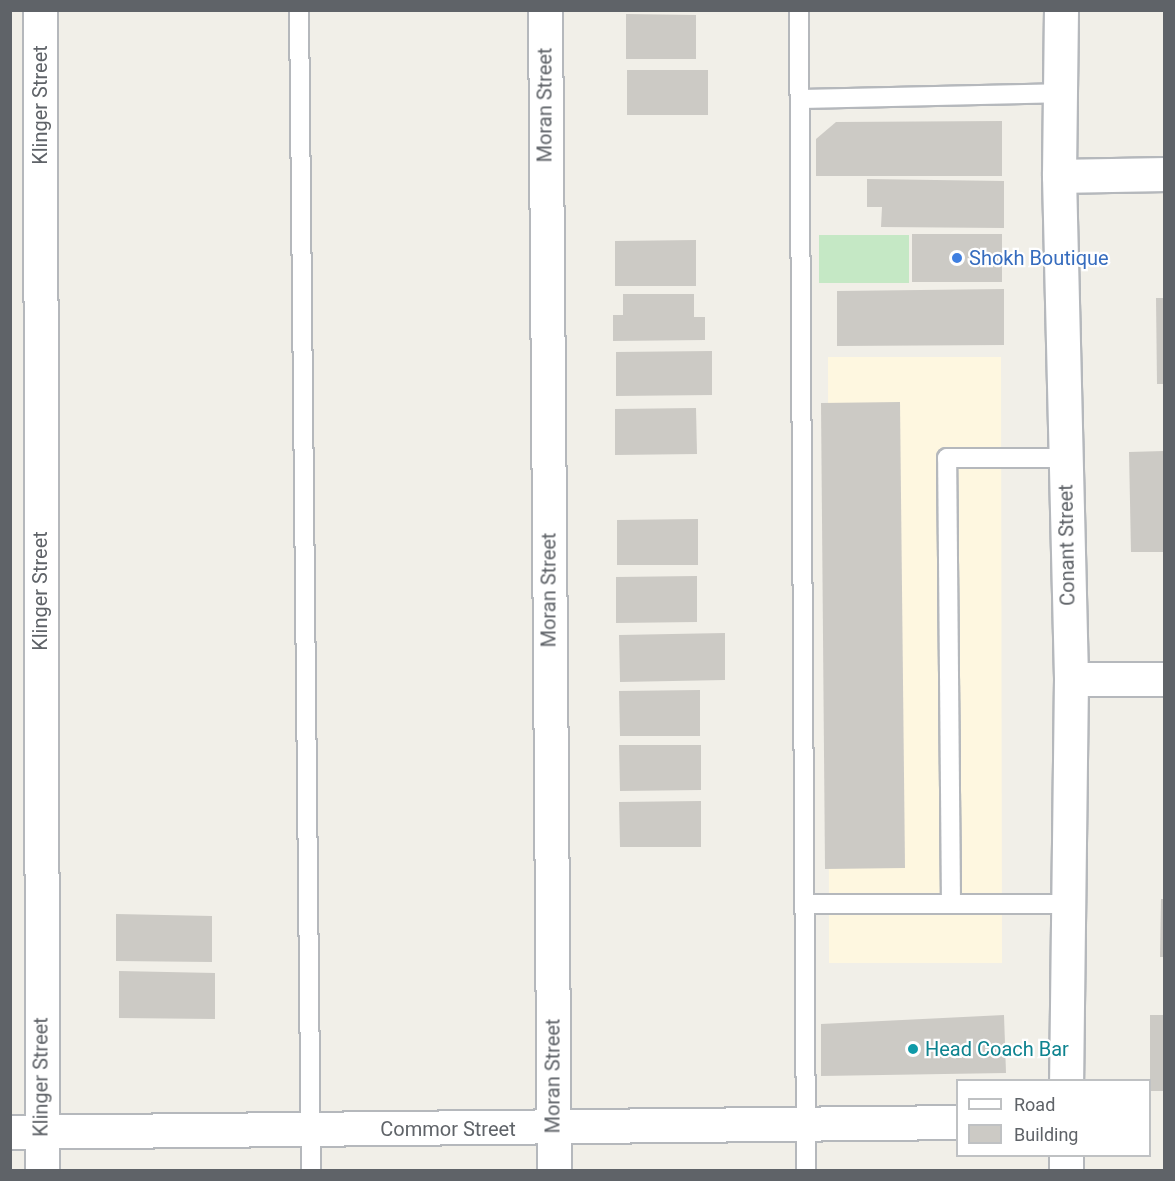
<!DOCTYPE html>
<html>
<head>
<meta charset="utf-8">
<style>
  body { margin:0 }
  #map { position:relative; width:1175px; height:1181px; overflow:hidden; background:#f1efe8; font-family:Roboto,sans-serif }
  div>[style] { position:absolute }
  .commercial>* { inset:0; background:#fef7e0 }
  .green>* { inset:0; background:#c5e8c5 }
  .building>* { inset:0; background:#cccac5 }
  .roads { filter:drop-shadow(2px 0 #b5b8bc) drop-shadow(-2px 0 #b5b8bc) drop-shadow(0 2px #b5b8bc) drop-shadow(0 -2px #b5b8bc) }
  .lane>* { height:18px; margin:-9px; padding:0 9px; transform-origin:9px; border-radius:9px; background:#fff }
  .street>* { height:33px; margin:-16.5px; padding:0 16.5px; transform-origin:16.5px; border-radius:16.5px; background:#fff }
  .secondary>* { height:33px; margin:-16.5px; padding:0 16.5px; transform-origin:16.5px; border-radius:16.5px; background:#fff }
  .dots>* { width:16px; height:16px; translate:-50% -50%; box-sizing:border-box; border:3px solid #fff; border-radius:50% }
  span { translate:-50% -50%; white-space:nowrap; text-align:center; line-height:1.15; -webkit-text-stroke:4.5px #fff; paint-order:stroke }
  .street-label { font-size:20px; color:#5f6368 }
  .shop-label { font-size:20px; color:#366cbe }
  .left { translate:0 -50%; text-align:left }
  .culture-label { font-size:20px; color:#0d838f }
  .frame { position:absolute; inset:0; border:12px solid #5f6368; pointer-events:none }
  .legend { position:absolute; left:956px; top:1079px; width:195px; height:78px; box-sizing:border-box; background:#fff; border:2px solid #bfc1c3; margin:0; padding:8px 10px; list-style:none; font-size:18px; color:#5f6368 }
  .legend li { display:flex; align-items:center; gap:12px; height:30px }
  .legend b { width:30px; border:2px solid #bfc1c3 }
</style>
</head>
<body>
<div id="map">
  <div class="commercial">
    <i style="clip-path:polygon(828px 357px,1001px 357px,1002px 963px,829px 963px)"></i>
  </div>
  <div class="green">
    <i style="clip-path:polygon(819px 235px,909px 235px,909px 283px,819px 283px)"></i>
  </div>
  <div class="building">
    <i style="clip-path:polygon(626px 14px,696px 15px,696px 59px,626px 59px)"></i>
    <i style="clip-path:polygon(627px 70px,708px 70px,708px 115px,627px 115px)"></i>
    <i style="clip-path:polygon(1002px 121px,1002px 176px,816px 176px,816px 139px,836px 122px)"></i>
    <i style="clip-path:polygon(867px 179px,1004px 181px,1004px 228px,881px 227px,882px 207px,867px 207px)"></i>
    <i style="clip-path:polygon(912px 234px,1002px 234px,1002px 282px,912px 282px)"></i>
    <i style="clip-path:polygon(696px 240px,696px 286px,615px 286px,615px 241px)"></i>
    <i style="clip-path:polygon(1004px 289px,1004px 345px,837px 346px,837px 291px)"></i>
    <i style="clip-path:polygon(623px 294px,694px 294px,694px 317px,705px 317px,705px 340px,613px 341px,613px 315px,623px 315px)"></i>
    <i style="clip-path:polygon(1156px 298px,1164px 298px,1164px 384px,1157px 384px)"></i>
    <i style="clip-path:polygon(712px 351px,712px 395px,616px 396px,616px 352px)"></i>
    <i style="clip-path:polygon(900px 402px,905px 868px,825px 869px,821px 403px)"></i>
    <i style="clip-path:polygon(696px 408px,697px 454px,615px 455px,615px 409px)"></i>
    <i style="clip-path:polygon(1164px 451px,1164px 552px,1131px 552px,1129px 452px)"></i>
    <i style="clip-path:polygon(698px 519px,698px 565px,617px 565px,617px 520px)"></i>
    <i style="clip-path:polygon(697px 576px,697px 622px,616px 623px,616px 577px)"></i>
    <i style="clip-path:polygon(725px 633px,725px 680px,620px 682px,619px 635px)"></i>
    <i style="clip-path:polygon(700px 690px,700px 736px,620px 736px,619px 691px)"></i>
    <i style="clip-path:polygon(619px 745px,701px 745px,701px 790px,620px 791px)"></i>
    <i style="clip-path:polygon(701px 801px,701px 847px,620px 847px,619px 802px)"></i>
    <i style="clip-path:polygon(1161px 899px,1164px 899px,1164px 957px,1160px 957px)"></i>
    <i style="clip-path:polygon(116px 914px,212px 916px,212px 962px,116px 961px)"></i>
    <i style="clip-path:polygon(119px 971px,215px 973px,215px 1019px,119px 1018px)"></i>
    <i style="clip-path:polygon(1004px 1015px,1006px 1073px,821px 1076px,821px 1024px)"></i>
    <i style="clip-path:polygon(1150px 1015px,1164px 1015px,1164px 1091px,1150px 1091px)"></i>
  </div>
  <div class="roads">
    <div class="lane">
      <i style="left:299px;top:10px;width:1160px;rotate:89.41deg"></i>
      <i style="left:799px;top:10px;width:1160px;rotate:89.65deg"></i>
      <i style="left:800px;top:99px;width:260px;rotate:-1.3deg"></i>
      <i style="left:951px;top:903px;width:445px;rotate:-90.5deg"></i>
      <i style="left:947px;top:458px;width:118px"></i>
      <i style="left:804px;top:904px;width:264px"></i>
    </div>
    <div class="street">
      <i style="left:40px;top:10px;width:1160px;rotate:89.9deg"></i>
      <i style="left:545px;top:10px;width:1160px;rotate:89.56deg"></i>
      <i style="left:1059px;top:176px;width:105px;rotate:-1.1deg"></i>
      <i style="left:1071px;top:679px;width:93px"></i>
      <i style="left:10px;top:1132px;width:948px;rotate:-0.6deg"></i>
    </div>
    <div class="secondary">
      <i style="left:1061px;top:10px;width:166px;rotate:90.7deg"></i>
      <i style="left:1059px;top:176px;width:503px;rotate:88.63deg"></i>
      <i style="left:1071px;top:679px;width:401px;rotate:90.7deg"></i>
      <i style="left:1066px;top:1156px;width:14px;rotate:90deg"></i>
    </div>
  </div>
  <div class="dots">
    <i style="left:957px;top:258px;background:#3f7fe0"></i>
    <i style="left:913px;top:1049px;background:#0f9aa8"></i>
  </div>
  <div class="street-label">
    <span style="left:40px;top:105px;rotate:-90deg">Klinger Street</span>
    <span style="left:545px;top:105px;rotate:-90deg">Moran Street</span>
    <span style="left:1067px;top:545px;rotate:-91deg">Conant Street</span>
    <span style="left:549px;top:590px;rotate:-90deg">Moran Street</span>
    <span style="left:40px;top:591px;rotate:-90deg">Klinger Street</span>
    <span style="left:553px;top:1076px;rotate:-90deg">Moran Street</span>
    <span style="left:41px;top:1077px;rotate:-90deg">Klinger Street</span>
    <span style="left:448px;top:1129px">Commor Street</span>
  </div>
  <div class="shop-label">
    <span class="left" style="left:969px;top:258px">Shokh Boutique</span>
  </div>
  <div class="culture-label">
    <span class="left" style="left:925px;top:1049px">Head Coach Bar</span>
  </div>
  <div class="frame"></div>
  <ul class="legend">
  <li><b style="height:8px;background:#fff"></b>Road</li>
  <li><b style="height:16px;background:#cccac5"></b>Building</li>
  </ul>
</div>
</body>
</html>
